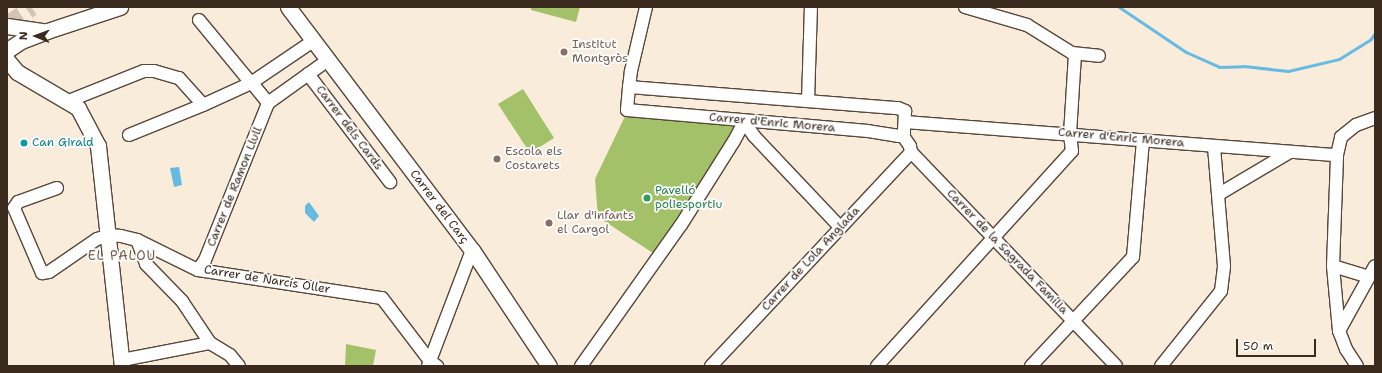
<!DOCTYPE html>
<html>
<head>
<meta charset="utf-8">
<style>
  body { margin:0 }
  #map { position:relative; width:1382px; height:373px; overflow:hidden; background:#f9ecdb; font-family:"Shantell Sans",sans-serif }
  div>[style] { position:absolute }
  .green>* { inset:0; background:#a3c168 }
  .water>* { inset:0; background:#67bbe3 }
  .stream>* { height:3px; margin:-1.5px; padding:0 1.5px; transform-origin:1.5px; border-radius:1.5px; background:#67bbe3 }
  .secondary-tunnel>* { height:17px; margin-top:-8.5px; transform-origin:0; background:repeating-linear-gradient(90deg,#d3c5b5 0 17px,transparent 0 25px) }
  .roads { filter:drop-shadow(1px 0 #58473a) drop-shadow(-1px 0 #58473a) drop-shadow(0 1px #58473a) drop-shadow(0 -1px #58473a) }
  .minor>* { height:12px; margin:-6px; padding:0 6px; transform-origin:6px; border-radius:6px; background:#fff }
  .tertiary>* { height:15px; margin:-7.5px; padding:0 7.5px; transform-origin:7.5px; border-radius:7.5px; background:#fff }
  .dots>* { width:11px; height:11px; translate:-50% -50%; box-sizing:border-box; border:2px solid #fff; border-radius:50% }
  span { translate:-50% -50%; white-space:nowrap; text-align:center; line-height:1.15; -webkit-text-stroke:3.5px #fff; paint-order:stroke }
  .education-label { font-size:12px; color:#785e54 }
  .left { translate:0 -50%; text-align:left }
  .street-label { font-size:12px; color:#3b2a1e }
  .culture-label { font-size:12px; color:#0d838f }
  .leisure-label { font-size:12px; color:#27864d }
  .neighbourhood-label { font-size:13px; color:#7a5b48; letter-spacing:1px }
  .frame { position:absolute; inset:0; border:8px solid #3b2a1e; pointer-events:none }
  .north { position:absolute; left:16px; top:16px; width:40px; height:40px; -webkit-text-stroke:3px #fff; paint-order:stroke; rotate:271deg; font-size:11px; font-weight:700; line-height:16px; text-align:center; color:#3b2a1e }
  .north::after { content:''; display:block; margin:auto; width:14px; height:18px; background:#3b2a1e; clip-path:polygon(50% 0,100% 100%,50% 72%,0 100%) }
  .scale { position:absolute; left:1236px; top:339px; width:80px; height:18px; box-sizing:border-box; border:2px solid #3b2a1e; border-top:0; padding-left:5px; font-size:12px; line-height:14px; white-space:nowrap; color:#3b2a1e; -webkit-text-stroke:3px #fff; paint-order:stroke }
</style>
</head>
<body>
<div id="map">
  <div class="green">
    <i style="clip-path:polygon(531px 7px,580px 7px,576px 22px,531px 10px)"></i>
    <i style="clip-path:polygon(523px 89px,554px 138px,530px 153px,498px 104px)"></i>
    <i style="clip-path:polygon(628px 110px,744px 122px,659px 257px,598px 217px,595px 179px)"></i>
    <i style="clip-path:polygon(346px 344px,376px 350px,373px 366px,345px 366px)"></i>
  </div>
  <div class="water">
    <i style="clip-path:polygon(179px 167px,182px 185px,174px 187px,170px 168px)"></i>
    <i style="clip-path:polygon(309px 202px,319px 216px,314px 222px,305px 213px,305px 206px)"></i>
  </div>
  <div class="stream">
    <i style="left:1119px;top:7px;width:81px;rotate:33.9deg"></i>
    <i style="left:1186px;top:52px;width:36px;rotate:24deg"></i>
    <i style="left:1219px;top:67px;width:25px;rotate:-2deg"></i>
    <i style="left:1244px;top:66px;width:44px;rotate:6.5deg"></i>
    <i style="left:1288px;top:71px;width:52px;rotate:-13.2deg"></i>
    <i style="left:1339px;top:59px;width:36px;rotate:-32deg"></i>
    <i style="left:1370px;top:40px;width:9px;rotate:-54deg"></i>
  </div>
  <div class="secondary-tunnel">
    <i style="left:7px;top:24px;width:30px;rotate:-34deg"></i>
  </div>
  <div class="roads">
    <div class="minor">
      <i style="left:965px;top:7px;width:65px;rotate:16.2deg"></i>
      <i style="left:1027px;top:25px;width:53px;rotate:31.9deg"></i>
      <i style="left:1072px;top:53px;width:27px;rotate:6deg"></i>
      <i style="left:199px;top:20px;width:82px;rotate:50.5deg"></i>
      <i style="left:308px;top:74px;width:136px;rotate:52.8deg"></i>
      <i style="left:252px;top:83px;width:26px;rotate:51deg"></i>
      <i style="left:629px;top:87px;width:270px;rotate:4.5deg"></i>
      <i style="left:898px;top:108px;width:8px;rotate:23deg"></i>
      <i style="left:905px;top:111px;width:22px;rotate:93deg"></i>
      <i style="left:904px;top:133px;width:6px;rotate:149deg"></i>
      <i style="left:899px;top:136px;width:31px;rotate:-171deg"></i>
      <i style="left:868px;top:131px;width:242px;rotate:-175deg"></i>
      <i style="left:627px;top:110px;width:23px;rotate:-85deg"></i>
      <i style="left:629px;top:87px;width:16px;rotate:-83deg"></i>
      <i style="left:631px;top:71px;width:66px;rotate:-76.8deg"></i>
      <i style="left:808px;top:101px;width:94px;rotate:-88.2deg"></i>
      <i style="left:66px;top:102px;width:84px;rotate:-21.7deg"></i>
      <i style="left:144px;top:71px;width:10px"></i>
      <i style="left:154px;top:71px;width:26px;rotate:16deg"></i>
      <i style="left:179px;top:78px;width:36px;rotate:48deg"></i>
      <i style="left:203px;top:105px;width:53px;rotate:-24.6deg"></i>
      <i style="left:251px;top:83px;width:75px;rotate:-34.1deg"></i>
      <i style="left:268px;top:103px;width:74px;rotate:-35.6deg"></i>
      <i style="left:744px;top:122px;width:17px;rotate:54deg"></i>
      <i style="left:754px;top:136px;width:125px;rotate:46.6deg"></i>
      <i style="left:905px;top:122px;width:433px;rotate:4.4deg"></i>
      <i style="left:129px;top:135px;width:80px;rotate:-22.1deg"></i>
      <i style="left:903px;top:136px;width:12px;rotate:55deg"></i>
      <i style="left:910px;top:146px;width:6px;rotate:81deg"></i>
      <i style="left:911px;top:152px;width:296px;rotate:46.2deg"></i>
      <i style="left:57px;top:188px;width:41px;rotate:160.3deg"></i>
      <i style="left:18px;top:202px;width:7px;rotate:124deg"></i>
      <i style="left:14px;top:208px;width:71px;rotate:66.7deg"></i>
      <i style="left:42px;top:273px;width:7px;rotate:-8deg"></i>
      <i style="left:49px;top:272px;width:58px;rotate:-34.5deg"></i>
      <i style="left:97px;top:239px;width:14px;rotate:-17deg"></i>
      <i style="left:110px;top:235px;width:11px;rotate:5deg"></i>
      <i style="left:121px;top:236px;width:16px;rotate:14deg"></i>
      <i style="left:137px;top:240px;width:68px;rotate:26.2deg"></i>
      <i style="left:198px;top:270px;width:186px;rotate:8.7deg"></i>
      <i style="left:382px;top:298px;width:79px;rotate:52.7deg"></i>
      <i style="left:430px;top:361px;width:9px;rotate:36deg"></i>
      <i style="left:1219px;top:194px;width:82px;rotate:-30.6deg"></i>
      <i style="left:137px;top:240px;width:26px;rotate:69deg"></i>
      <i style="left:146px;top:264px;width:52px;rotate:45.8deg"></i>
      <i style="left:182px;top:301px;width:50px;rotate:56.3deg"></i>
      <i style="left:210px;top:343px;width:23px;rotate:31deg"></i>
      <i style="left:230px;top:355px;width:14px;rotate:51deg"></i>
      <i style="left:1333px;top:266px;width:37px;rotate:17deg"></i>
      <i style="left:198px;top:270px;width:12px;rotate:-55deg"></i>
      <i style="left:205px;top:260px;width:169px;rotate:-68.1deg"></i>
      <i style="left:1339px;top:331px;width:74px;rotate:-61deg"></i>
      <i style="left:122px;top:360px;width:90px;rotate:-10.9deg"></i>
      <i style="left:428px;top:366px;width:124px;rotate:-69.2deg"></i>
      <i style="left:581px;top:366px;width:173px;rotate:-54.7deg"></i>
      <i style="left:681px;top:225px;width:99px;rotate:-57.8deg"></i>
      <i style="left:734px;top:141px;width:21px;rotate:-62deg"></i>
      <i style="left:711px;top:366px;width:293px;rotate:-46.9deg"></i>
      <i style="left:877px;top:366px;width:290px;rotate:-47.8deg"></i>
      <i style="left:1072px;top:151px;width:17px;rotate:-97deg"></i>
      <i style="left:1070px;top:134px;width:80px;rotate:-86.4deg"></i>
      <i style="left:1031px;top:366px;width:149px;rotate:-46.9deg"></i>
      <i style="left:1133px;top:257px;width:117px;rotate:-85.1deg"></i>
      <i style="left:1161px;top:366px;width:96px;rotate:-51.3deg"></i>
      <i style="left:1221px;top:291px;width:25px;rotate:-83deg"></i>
      <i style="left:1224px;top:266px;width:120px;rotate:-94.8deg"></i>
      <i style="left:1357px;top:366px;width:20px;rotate:-123deg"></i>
      <i style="left:1346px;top:349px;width:19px;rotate:-111deg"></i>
      <i style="left:1339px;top:331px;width:65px;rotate:-95.3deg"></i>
      <i style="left:1333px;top:266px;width:111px;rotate:-87.9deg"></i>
      <i style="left:1337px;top:155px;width:18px;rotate:-77deg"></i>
      <i style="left:1341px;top:137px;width:19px;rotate:-39deg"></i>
      <i style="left:1356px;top:125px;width:20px;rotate:-20deg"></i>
    </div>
    <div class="tertiary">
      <i style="left:288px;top:7px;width:305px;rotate:52.9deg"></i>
      <i style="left:472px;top:250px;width:139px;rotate:56.4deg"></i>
      <i style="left:7px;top:26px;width:35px;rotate:8deg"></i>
      <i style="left:9px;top:49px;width:14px;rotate:-34deg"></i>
      <i style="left:21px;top:41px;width:28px;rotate:-21deg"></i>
      <i style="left:47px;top:31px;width:77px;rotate:-18.2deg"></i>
      <i style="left:7px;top:60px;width:16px;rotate:50deg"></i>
      <i style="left:17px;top:72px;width:71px;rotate:30.5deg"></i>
      <i style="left:78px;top:108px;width:43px;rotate:62.2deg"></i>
      <i style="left:98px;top:146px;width:221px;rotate:83.8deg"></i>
    </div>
  </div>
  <div class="dots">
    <i style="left:564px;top:52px;background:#8d6e63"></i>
    <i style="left:24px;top:143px;background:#0f9aa8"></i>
    <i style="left:497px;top:159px;background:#8d6e63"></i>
    <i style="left:647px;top:198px;background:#2e9e5b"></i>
    <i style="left:549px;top:223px;background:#8d6e63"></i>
  </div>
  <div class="education-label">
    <span class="left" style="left:572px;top:52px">Institut<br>Montgròs</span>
    <span class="left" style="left:505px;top:159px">Escola els<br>Costarets</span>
    <span class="left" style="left:557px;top:223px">Llar d'infants<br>el Cargol</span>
  </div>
  <div class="street-label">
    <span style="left:772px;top:123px;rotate:5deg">Carrer d'Enric Morera</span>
    <span style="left:349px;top:128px;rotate:53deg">Carrer dels Cards</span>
    <span style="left:1121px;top:138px;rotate:5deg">Carrer d'Enric Morera</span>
    <span style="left:235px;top:187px;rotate:-68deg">Carrer de Ramon Llull</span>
    <span style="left:439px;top:207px;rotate:53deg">Carrer del Carç</span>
    <span style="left:1007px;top:252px;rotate:46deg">Carrer de la Sagrada Família</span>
    <span style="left:811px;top:259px;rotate:-47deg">Carrer de Lola Anglada</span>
    <span style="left:267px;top:280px;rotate:9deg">Carrer de Narcís Oller</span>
  </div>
  <div class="culture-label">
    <span class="left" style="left:32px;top:143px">Can Girald</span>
  </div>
  <div class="leisure-label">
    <span class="left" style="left:655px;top:198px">Pavelló<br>poliesportiu</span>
  </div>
  <div class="neighbourhood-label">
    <span style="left:122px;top:256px">EL PALOU</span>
  </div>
  <div class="frame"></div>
  <div class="north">N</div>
  <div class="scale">50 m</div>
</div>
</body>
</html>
